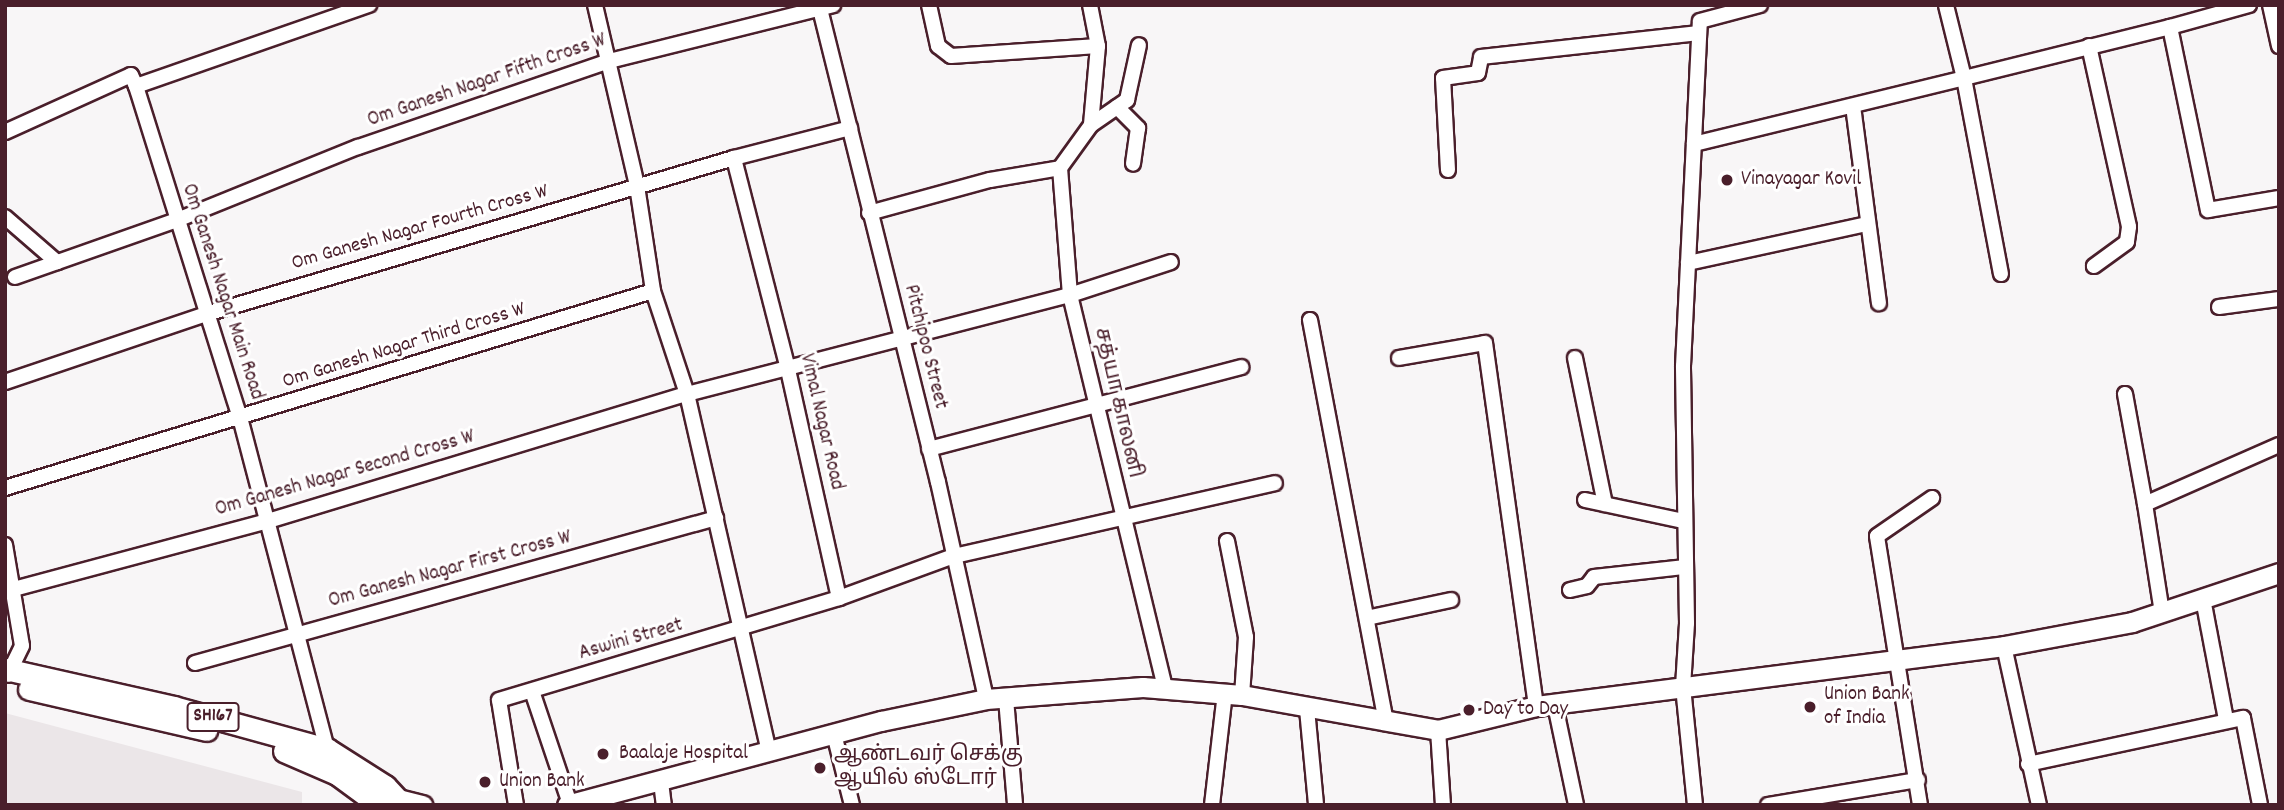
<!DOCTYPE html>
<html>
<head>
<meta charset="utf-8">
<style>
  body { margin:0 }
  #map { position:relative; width:2284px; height:810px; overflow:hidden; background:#f8f6f7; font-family:Dekko,"Noto Sans Tamil",sans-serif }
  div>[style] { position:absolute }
  .built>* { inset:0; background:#ebe6e8 }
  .roads { filter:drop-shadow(2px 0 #4a1f2b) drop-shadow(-2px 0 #4a1f2b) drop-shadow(0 2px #4a1f2b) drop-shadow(0 -2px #4a1f2b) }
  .minor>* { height:14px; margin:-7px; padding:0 7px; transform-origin:7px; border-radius:7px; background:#fff }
  .secondary>* { height:19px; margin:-9.5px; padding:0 9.5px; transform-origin:9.5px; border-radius:9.5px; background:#fff }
  .primary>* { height:21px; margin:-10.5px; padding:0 10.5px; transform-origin:10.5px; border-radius:10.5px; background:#fff }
  .dots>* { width:19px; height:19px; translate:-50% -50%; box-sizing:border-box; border:4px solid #fff; border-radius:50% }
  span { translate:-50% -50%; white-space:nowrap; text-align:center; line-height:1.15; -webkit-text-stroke:6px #fff; paint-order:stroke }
  .shield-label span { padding:2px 5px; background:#fff; border:2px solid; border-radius:5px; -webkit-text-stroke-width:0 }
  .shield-label { font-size:19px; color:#4a1f2b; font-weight:700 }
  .street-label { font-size:21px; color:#4a1f2b }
  .poi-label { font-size:21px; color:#4a1f2b }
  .left { translate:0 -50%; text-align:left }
  .frame { position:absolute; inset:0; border:7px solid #4a1f2b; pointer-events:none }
</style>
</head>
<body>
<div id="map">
  <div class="built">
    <i style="clip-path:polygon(5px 713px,302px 792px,302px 805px,5px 805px)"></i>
  </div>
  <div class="roads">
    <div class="minor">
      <i style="left:595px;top:5px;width:186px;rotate:76.9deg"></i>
      <i style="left:637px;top:186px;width:106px;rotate:81.3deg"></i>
      <i style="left:653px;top:291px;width:108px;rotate:71.7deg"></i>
      <i style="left:687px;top:394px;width:368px;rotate:77.1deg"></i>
      <i style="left:819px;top:5px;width:492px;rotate:76deg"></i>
      <i style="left:938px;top:482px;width:222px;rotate:77.5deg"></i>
      <i style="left:929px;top:5px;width:42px;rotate:77.6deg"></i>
      <i style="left:938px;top:46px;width:16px;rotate:38deg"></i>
      <i style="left:951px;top:56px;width:147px;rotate:-3.9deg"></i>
      <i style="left:1090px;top:5px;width:42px;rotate:79deg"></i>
      <i style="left:1098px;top:46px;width:79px;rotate:95.1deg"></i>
      <i style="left:1091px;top:125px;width:53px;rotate:125.8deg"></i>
      <i style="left:1060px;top:168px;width:127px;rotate:85.5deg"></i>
      <i style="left:1070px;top:295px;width:106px;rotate:-18.1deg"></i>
      <i style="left:2270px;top:5px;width:42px;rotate:77.6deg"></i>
      <i style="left:2170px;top:27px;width:82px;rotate:-15.6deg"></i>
      <i style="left:2089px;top:46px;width:185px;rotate:77.5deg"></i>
      <i style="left:2129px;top:227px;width:15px;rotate:98deg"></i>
      <i style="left:2127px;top:242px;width:41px;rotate:144deg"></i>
      <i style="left:1853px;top:106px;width:199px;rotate:82.5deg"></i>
      <i style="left:1117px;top:107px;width:30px;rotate:45deg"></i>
      <i style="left:1138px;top:128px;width:36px;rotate:98deg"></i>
      <i style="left:1091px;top:125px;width:44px;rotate:-34.8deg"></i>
      <i style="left:1127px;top:100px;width:56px;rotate:-77.7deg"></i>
      <i style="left:5px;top:132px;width:138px;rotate:-24.3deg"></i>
      <i style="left:131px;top:75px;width:12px;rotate:66deg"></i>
      <i style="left:1694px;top:144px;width:278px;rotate:-13.7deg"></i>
      <i style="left:1964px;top:78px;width:75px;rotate:-103.9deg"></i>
      <i style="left:1448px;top:170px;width:92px;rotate:-93.1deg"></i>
      <i style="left:1443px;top:78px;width:35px;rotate:-8deg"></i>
      <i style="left:1478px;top:73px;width:16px;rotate:-79deg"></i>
      <i style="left:1481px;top:57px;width:219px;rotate:-6.3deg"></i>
      <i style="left:869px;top:213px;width:125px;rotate:-15.3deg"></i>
      <i style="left:990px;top:180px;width:71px;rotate:-9.7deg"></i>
      <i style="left:5px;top:217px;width:69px;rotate:40.9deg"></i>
      <i style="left:1688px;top:263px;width:183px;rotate:-12.3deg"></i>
      <i style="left:2001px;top:274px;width:199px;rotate:-100.7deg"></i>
      <i style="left:1964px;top:78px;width:212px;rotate:-13.9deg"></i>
      <i style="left:2170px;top:27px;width:187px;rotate:78.3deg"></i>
      <i style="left:2208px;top:210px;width:72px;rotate:-9.6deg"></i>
      <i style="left:15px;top:277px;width:172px;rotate:-19.4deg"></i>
      <i style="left:177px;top:220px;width:195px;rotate:-22deg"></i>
      <i style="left:358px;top:147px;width:265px;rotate:-18.9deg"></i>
      <i style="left:609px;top:61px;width:231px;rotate:-14deg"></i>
      <i style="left:2219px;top:307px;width:61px;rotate:-7.6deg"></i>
      <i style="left:1310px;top:320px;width:409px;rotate:79.3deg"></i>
      <i style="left:1399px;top:358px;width:87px;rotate:-9.9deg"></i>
      <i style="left:1485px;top:343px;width:367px;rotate:82deg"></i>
      <i style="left:1575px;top:358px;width:149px;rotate:78.4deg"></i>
      <i style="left:5px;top:382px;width:212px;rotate:-18.7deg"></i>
      <i style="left:206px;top:314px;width:551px;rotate:-16.46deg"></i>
      <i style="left:734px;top:158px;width:120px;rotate:-14.5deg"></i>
      <i style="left:2125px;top:394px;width:112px;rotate:79.7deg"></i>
      <i style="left:2145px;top:504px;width:146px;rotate:-23.8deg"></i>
      <i style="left:929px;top:449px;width:323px;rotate:-14.7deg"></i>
      <i style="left:5px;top:488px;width:677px;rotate:-16.91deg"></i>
      <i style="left:1585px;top:500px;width:100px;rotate:12.1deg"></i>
      <i style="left:2145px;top:504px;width:109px;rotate:81.1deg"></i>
      <i style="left:1227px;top:541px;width:98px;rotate:78.8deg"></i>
      <i style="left:1246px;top:637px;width:58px;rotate:93.9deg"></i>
      <i style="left:5px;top:545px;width:102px;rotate:80.4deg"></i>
      <i style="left:22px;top:646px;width:32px;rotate:116deg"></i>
      <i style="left:14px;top:589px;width:263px;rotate:-15deg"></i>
      <i style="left:268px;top:521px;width:438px;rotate:-16.9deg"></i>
      <i style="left:687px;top:394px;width:396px;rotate:-14.5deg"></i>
      <i style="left:1070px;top:295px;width:405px;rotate:76.4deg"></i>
      <i style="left:1570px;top:590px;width:17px;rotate:-13deg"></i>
      <i style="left:1587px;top:586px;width:11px;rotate:-52deg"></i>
      <i style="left:1594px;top:577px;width:92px;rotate:-6.3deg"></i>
      <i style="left:839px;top:598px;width:122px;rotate:-20.1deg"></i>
      <i style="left:954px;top:556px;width:329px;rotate:-12.8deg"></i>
      <i style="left:2203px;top:599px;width:123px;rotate:79.2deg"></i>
      <i style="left:1367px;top:618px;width:86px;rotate:-12.1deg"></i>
      <i style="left:2004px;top:646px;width:163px;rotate:77.6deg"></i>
      <i style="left:195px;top:663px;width:541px;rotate:-15.55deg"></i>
      <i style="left:532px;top:691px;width:119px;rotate:71.4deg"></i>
      <i style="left:1006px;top:699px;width:106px;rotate:85.1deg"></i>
      <i style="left:1555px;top:705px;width:102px;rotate:78.1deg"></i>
      <i style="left:1307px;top:709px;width:96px;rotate:84.6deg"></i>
      <i style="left:1438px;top:730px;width:75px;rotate:86.2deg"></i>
      <i style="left:834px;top:734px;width:73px;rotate:75.8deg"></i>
      <i style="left:327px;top:749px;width:342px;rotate:-104.7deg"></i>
      <i style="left:240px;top:418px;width:348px;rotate:-107.4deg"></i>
      <i style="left:136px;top:86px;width:247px;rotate:-19.2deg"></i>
      <i style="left:2028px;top:764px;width:220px;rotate:-12.1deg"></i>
      <i style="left:2243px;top:718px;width:89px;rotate:78.9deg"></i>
      <i style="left:661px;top:782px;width:23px;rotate:83deg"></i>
      <i style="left:516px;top:805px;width:106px;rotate:-99.2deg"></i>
      <i style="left:499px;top:700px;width:355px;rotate:-16.7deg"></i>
      <i style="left:839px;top:598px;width:235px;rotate:-102.6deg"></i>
      <i style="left:788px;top:369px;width:218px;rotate:-104.4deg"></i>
      <i style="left:1212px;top:805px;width:113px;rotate:-83.4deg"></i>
      <i style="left:1695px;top:805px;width:119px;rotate:-95.8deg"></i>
      <i style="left:1683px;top:687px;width:64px;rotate:-86.4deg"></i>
      <i style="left:1687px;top:623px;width:257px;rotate:-90.9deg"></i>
      <i style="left:1683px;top:366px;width:345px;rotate:-87.2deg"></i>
      <i style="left:1700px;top:21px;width:62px;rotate:-14.9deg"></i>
      <i style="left:1768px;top:805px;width:152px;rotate:-9.5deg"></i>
      <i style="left:1920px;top:805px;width:272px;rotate:-99.1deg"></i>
      <i style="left:1877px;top:536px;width:67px;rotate:-34.6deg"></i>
    </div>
    <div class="secondary">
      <i style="left:402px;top:800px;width:21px;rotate:14deg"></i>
      <i style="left:567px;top:805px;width:325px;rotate:-15deg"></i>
      <i style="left:881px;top:721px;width:107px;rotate:-11.8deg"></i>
      <i style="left:986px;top:699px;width:157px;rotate:-4.4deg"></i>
      <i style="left:1143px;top:687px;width:99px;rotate:4.6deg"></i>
      <i style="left:1242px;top:695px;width:199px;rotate:10.1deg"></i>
      <i style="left:1438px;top:730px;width:101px;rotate:-13.8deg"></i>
      <i style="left:1536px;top:706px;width:472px;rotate:-7.3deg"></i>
      <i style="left:2004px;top:646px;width:130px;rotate:-10.6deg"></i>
      <i style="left:2132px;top:622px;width:155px;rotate:-18.4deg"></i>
    </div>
    <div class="primary">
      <i style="left:5px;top:669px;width:173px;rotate:12.7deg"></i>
      <i style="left:174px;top:707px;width:159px;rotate:15.4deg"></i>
      <i style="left:327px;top:749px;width:69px;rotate:32.5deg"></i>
      <i style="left:385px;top:786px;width:26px;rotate:47deg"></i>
      <i style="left:29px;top:689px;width:182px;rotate:13deg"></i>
      <i style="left:284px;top:751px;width:58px;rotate:23.5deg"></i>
      <i style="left:337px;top:774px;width:52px;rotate:36.4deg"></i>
    </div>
  </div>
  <div class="dots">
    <i style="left:1727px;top:180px;background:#4a1f2b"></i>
    <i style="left:1810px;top:707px;background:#4a1f2b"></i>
    <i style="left:1469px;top:710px;background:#4a1f2b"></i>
    <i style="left:603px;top:754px;background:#4a1f2b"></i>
    <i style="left:820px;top:768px;background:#4a1f2b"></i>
    <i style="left:485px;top:782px;background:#4a1f2b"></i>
  </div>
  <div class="shield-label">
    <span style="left:213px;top:717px">SH167</span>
  </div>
  <div class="street-label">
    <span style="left:487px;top:81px;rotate:-19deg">Om Ganesh Nagar Fifth Cross W</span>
    <span style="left:420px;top:228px;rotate:-16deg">Om Ganesh Nagar Fourth Cross W</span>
    <span style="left:222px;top:292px;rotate:72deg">Om Ganesh Nagar Main Road</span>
    <span style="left:404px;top:346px;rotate:-17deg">Om Ganesh Nagar Third Cross W</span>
    <span style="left:925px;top:347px;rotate:76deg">Pitchipoo Street</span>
    <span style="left:1117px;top:403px;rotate:77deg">சத்யா காலனி</span>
    <span style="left:821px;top:422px;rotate:77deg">Vimal Nagar Road</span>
    <span style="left:345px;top:474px;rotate:-16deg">Om Ganesh Nagar Second Cross W</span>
    <span style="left:450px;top:570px;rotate:-15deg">Om Ganesh Nagar First Cross W</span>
    <span style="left:631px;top:640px;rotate:-16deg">Aswini Street</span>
  </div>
  <div class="poi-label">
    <span class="left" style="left:1741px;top:180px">Vinayagar Kovil</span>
    <span class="left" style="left:1824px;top:707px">Union Bank<br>of India</span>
    <span class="left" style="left:1483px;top:710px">Day to Day</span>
    <span class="left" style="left:619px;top:754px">Baalaje Hospital</span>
    <span class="left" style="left:834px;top:768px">ஆண்டவர் செக்கு<br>ஆயில் ஸ்டோர்</span>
    <span class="left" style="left:499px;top:782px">Union Bank</span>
  </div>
  <div class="frame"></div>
</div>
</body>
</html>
